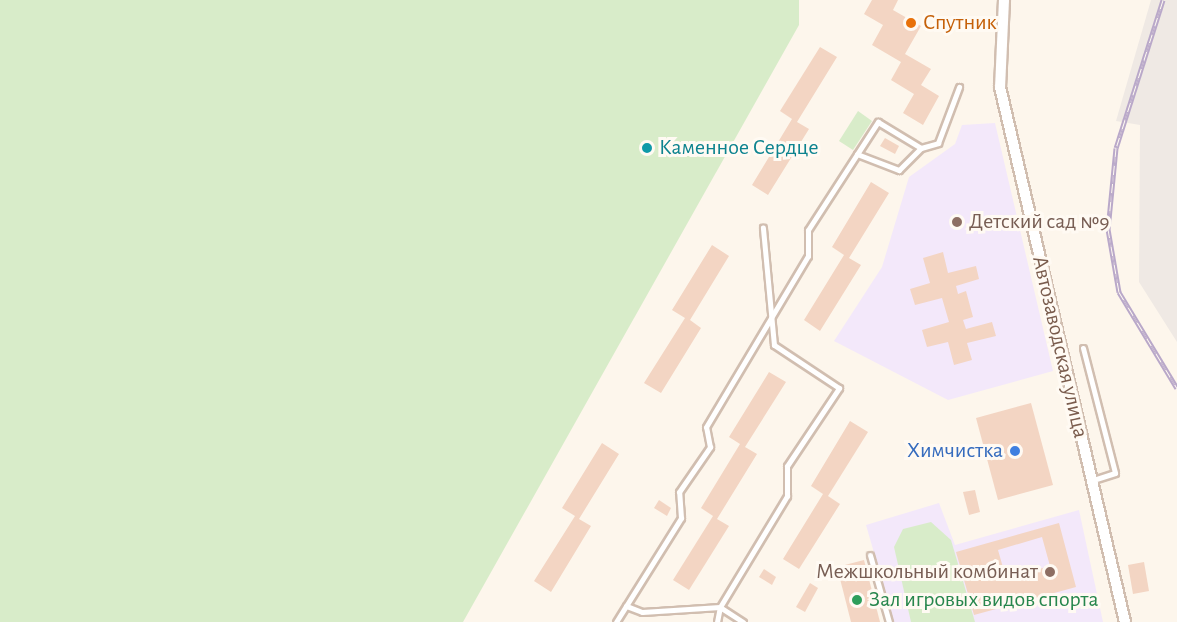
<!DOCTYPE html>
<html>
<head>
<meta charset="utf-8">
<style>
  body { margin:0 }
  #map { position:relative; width:1177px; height:622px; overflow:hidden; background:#fdf6ec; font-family:"Alegreya Sans",sans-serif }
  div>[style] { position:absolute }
  .industrial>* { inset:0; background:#efe9e4 }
  .education>* { inset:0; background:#f3e8fa }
  .green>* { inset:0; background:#d8ecc9 }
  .building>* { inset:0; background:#f3d5c3 }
  .roads { filter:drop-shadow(2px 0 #d1beb0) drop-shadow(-2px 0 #d1beb0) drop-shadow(0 2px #d1beb0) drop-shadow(0 -2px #d1beb0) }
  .service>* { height:5px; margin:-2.5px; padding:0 2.5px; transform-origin:2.5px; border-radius:2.5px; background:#fff }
  .minor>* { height:10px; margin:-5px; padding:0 5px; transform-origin:5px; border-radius:5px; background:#fff }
  .rail>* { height:5px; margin-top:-2.5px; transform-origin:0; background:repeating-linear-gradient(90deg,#fffaf3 0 9px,#b9a8c9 0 18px); box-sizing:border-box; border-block:2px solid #b9a8c9 }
  .dots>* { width:16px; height:16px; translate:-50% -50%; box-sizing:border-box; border:3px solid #fffaf3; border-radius:50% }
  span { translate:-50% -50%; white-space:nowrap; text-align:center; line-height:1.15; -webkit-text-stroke:6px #fffaf3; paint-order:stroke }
  .food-label { font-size:22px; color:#c56008 }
  .left { translate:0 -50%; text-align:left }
  .culture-label { font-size:22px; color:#0d838f }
  .education-label { font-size:22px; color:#785e54 }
  .right { translate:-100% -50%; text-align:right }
  .street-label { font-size:22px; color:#7a5c4d }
  .shop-label { font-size:22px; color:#366cbe }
  .leisure-label { font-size:22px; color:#27864d }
</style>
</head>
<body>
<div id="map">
  <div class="industrial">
    <i style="clip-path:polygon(1151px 0,1177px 0,1177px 342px,1139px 282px,1140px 125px,1116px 121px)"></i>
  </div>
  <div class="education">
    <i style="clip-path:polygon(995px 123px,1053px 371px,948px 400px,834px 341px,882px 267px,909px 177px,955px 144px,962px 125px)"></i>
    <i style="clip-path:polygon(939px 503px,955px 545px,1079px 510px,1103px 622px,894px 622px,866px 525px)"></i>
  </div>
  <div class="green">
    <i style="clip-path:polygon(0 0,799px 0,799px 25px,463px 622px,0 622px)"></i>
    <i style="clip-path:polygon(858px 111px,872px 121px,853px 150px,839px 141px)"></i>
    <i style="clip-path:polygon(931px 522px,951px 540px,975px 622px,911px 622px,894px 547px,903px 529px)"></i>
  </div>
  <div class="building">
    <i style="clip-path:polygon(872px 0,898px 0,893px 10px,921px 26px,905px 54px,931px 69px,921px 85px,939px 96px,923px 125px,903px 113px,914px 94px,891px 80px,901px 62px,872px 45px,883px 25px,864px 14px)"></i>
    <i style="clip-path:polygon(820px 47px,837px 57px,797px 122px,809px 129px,768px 195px,752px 185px,792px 119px,780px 111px)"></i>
    <i style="clip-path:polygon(885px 138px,899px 146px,895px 154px,880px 146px)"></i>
    <i style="clip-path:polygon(871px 182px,889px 193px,849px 258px,861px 265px,820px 331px,804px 320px,844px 255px,832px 247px)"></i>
    <i style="clip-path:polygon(712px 245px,729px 256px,690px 320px,701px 328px,661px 393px,644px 383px,685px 318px,672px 310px)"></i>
    <i style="clip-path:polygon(943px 252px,948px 273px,976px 266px,979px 279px,956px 286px,958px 294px,966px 291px,973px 317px,963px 320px,966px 329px,992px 322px,996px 336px,967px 343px,972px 360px,954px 365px,948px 342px,927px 347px,922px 330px,949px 322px,942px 298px,915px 305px,910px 289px,930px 283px,923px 258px)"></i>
    <i style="clip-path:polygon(769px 372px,786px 382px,745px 447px,757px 454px,717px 519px,729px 526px,689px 590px,673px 580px,713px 516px,701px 508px,740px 444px,729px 437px)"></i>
    <i style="clip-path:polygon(1031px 403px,1053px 485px,998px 500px,976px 418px)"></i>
    <i style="clip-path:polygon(850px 421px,868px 432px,828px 496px,840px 504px,799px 569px,783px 559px,823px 494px,811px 486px)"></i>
    <i style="clip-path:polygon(602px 443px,619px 454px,579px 519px,591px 526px,551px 592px,534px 581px,575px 516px,562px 508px)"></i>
    <i style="clip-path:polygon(975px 490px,980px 512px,969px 515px,963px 492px)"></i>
    <i style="clip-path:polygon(659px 500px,671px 508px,667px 516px,654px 508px)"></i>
    <i style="clip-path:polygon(evenodd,1059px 523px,1076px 587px,974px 615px,956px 552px,1059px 523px,1042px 537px,1050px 566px,1006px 578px,998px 550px,1042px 537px)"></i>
    <i style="clip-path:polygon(864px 560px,880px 622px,851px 622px,837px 567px)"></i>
    <i style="clip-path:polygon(1144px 562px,1149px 591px,1133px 594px,1128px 565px)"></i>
    <i style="clip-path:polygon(764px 569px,776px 577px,772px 585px,759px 577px)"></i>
    <i style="clip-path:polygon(810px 583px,818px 588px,805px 612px,796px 607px)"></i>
  </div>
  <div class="roads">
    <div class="service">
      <i style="left:857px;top:154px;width:45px;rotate:20.9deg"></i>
      <i style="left:899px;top:170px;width:31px;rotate:-45deg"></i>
      <i style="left:1083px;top:348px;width:129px;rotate:75.6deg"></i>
      <i style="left:1115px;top:473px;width:25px;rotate:162deg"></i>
      <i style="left:870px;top:555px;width:70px;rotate:74.2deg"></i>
      <i style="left:616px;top:622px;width:19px;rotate:-58deg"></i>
      <i style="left:717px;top:622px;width:15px;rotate:-79deg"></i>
      <i style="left:720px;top:607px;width:78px;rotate:176.3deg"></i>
      <i style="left:642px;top:612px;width:17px;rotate:-159deg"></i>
      <i style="left:626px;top:606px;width:104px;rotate:-58deg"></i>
      <i style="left:681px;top:518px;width:26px;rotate:-94deg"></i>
      <i style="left:679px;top:492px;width:55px;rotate:-55.4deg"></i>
      <i style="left:710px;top:447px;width:20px;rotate:-101deg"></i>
      <i style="left:706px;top:427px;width:199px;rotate:-59.2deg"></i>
      <i style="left:808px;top:256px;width:26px;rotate:-90deg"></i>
      <i style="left:808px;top:230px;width:129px;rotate:-57.1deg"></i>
      <i style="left:878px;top:122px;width:50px;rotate:31.2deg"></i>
      <i style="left:921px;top:148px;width:18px;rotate:-16deg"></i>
      <i style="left:938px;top:143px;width:60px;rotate:-69.4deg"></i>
      <i style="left:743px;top:622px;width:27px;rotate:-147deg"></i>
      <i style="left:720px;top:607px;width:130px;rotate:-58.9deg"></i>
      <i style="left:787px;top:496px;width:30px;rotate:-90deg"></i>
      <i style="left:787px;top:466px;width:94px;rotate:-56.3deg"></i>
      <i style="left:839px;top:388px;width:78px;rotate:-146.5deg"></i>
      <i style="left:774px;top:345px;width:118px;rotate:-95.4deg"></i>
    </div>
    <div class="minor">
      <i style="left:1004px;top:0;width:87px;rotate:92.6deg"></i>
      <i style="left:1000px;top:87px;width:549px;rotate:76.85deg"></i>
    </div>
  </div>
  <div class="rail">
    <i style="left:1163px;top:0;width:155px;rotate:107.6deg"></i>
    <i style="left:1116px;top:148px;width:81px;rotate:95.6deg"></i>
    <i style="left:1108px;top:229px;width:64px;rotate:80.1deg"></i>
    <i style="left:1119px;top:292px;width:112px;rotate:58.9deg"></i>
  </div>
  <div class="dots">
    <i style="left:911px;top:23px;background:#e8710a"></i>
    <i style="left:647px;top:148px;background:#0f9aa8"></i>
    <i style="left:957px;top:222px;background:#8d6e63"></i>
    <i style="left:1015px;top:451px;background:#3f7fe0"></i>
    <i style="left:1050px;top:572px;background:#8d6e63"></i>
    <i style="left:857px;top:600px;background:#2e9e5b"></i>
  </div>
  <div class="food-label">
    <span class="left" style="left:923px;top:23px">Спутник</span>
  </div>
  <div class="culture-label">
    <span class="left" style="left:659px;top:148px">Каменное Сердце</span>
  </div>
  <div class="education-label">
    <span class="left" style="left:969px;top:222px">Детский сад №9</span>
    <span class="right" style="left:1038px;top:572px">Межшкольный комбинат</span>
  </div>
  <div class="street-label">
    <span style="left:1060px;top:347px;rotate:77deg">Автозаводская улица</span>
  </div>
  <div class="shop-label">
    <span class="right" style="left:1003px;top:451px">Химчистка</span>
  </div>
  <div class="leisure-label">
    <span class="left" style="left:869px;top:600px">Зал игровых видов спорта</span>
  </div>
</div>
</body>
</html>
